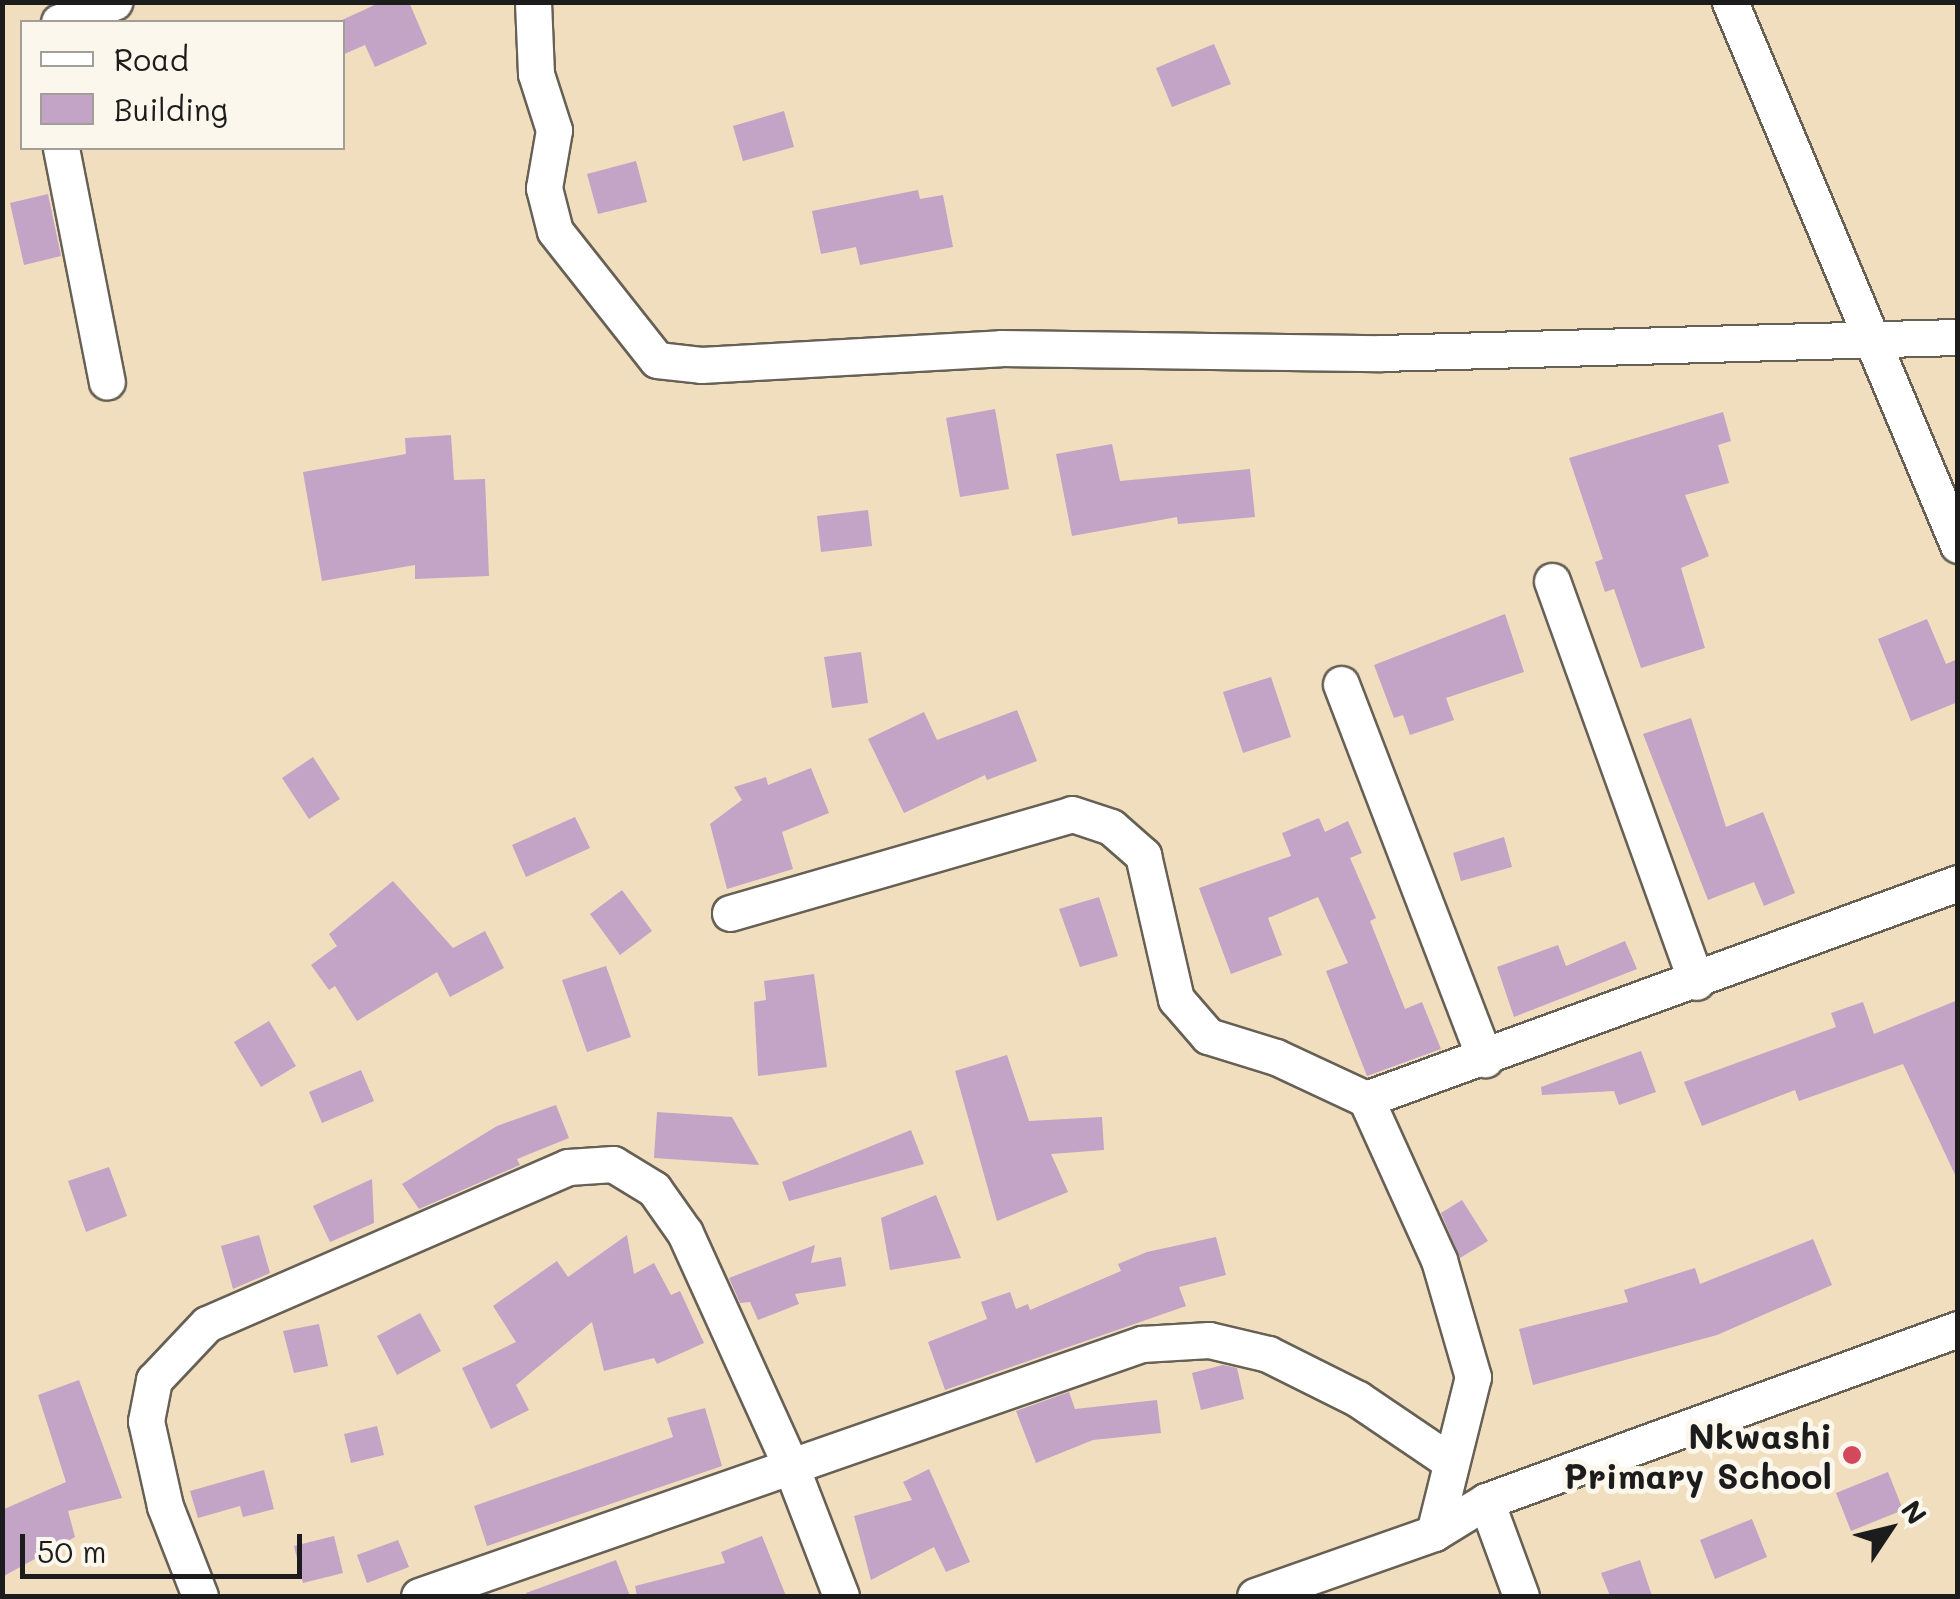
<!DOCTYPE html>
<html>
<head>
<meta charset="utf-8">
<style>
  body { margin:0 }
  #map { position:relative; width:1960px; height:1599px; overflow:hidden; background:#f1debf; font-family:Mali,sans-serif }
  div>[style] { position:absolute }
  .building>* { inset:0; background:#c3a3c6 }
  .roads { filter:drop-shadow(2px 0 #676055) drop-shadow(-2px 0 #676055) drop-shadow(0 2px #676055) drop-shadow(0 -2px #676055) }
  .street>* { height:35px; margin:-17.5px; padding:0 17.5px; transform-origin:17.5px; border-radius:17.5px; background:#fff }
  .dots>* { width:28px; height:28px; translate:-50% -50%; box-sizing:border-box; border:5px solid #fbf7ec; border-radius:50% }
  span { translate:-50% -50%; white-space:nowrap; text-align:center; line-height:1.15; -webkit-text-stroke:10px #fbf7ec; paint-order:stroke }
  .poi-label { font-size:35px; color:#1c1c1c; font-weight:700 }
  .right { translate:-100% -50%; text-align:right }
  .frame { position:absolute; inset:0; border:5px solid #1c1c1c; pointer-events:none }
  .legend { position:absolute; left:20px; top:20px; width:325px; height:130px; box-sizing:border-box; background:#fbf7ec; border:2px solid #a29f99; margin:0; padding:12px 18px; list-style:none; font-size:30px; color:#1c1c1c }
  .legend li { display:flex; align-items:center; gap:20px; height:50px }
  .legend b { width:50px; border:2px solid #a29f99 }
  .north { position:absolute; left:1840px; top:1479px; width:100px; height:100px; -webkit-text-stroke:8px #fbf7ec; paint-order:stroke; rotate:55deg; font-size:28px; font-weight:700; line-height:40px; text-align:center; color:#1c1c1c }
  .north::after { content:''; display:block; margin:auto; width:35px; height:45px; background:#1c1c1c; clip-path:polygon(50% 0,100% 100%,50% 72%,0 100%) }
  .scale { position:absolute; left:20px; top:1534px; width:282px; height:45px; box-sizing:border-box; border:5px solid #1c1c1c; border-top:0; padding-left:12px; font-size:30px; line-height:35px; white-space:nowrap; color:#1c1c1c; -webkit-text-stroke:8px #fbf7ec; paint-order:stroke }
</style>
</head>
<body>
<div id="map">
  <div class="building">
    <i style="clip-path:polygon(381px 2px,409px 2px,427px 44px,375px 67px,365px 45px,342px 55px,342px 20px)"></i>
    <i style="clip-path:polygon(1214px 44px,1231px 84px,1172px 107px,1156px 68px)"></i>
    <i style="clip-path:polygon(784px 111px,794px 147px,743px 161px,733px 126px)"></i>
    <i style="clip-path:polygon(636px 161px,647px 202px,598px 214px,587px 174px)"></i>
    <i style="clip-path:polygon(918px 190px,920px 199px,943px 195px,953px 247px,860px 265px,856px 247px,821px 254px,812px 211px)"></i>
    <i style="clip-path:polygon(48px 194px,61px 256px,24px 265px,10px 203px)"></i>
    <i style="clip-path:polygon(995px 409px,1009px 489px,960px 497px,946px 418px)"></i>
    <i style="clip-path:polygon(1723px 412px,1731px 441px,1718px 445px,1729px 483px,1685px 495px,1709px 556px,1681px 568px,1705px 648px,1641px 668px,1614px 589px,1605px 592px,1595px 562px,1603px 559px,1569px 458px)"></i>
    <i style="clip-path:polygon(451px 435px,454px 480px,485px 479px,489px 576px,415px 579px,415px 565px,322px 581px,303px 472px,406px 454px,405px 438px)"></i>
    <i style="clip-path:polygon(1112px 444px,1120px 481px,1250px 469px,1255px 517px,1178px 524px,1177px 517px,1072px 536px,1056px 454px)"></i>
    <i style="clip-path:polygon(868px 510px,872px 546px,821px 552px,817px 516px)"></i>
    <i style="clip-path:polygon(1505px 614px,1524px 672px,1446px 698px,1454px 720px,1410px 735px,1403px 715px,1394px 718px,1374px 665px)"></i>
    <i style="clip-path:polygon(1927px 619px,1946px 664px,1958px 659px,1958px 702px,1911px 721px,1878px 639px)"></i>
    <i style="clip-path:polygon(861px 652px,868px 703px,832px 708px,824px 657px)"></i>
    <i style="clip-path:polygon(1271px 677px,1291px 737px,1243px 753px,1223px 692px)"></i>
    <i style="clip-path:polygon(1017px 710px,1037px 761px,987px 780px,985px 775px,904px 813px,868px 739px,924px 712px,937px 740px)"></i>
    <i style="clip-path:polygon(1691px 718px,1726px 827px,1763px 812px,1795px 893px,1764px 906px,1754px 882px,1708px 900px,1643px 734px)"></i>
    <i style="clip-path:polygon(313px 757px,340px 799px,309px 819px,282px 778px)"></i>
    <i style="clip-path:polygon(811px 768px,829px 813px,782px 832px,793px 869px,727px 889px,710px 824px,742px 800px,734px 787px,766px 777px,768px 785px)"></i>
    <i style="clip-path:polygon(575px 817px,590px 848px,526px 877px,512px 845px)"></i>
    <i style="clip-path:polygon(1319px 818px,1325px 832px,1348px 821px,1362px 853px,1350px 858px,1376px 918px,1370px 921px,1405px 1009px,1422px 1002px,1441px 1049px,1367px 1076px,1326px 971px,1348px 963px,1318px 897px,1268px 918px,1282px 955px,1231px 974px,1199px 888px,1291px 856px,1282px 833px)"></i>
    <i style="clip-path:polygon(1504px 837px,1512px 867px,1461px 881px,1453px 853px)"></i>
    <i style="clip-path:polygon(393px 881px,453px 948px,485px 931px,504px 968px,450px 997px,437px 972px,357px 1021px,335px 986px,329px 990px,311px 965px,337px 946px,329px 934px)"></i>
    <i style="clip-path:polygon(622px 890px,652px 931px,620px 955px,590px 914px)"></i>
    <i style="clip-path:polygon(1099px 897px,1118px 956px,1080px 967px,1059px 909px)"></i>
    <i style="clip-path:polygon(1625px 941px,1637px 969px,1514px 1017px,1497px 967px,1558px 945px,1566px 966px)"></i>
    <i style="clip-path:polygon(606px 966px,631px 1037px,587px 1052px,562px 980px)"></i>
    <i style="clip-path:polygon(814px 974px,827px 1067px,758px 1076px,754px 1002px,766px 1000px,764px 981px)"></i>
    <i style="clip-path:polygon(1958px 1000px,1958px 1181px,1903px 1064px,1799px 1101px,1795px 1090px,1702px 1126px,1684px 1082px,1836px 1027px,1831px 1013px,1863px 1002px,1874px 1034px)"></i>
    <i style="clip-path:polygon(269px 1021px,296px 1066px,261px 1087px,234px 1042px)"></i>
    <i style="clip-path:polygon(1641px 1051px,1656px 1092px,1619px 1105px,1614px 1091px,1542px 1095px,1541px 1087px)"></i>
    <i style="clip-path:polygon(1007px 1055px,1029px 1121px,1102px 1117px,1104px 1150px,1051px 1154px,1068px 1192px,997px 1221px,955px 1071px)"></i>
    <i style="clip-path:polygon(361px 1070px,374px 1101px,322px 1123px,309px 1092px)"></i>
    <i style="clip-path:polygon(556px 1105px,569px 1138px,517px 1159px,520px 1165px,419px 1209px,402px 1184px,497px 1126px)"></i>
    <i style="clip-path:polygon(657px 1112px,732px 1117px,759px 1165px,654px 1158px)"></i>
    <i style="clip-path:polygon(911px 1130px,924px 1164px,789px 1201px,782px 1182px)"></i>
    <i style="clip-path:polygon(109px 1167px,127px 1216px,86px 1232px,68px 1181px)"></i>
    <i style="clip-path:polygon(372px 1179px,374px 1223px,330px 1242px,313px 1206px)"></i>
    <i style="clip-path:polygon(936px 1195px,961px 1258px,890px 1270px,881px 1218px)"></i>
    <i style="clip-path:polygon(1462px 1200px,1488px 1241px,1460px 1258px,1441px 1213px)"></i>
    <i style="clip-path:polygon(259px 1235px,270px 1273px,233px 1289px,221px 1246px)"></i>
    <i style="clip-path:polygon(627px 1235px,634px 1274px,654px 1263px,671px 1295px,680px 1291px,704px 1343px,657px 1364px,654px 1358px,604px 1371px,592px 1322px,516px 1385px,529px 1410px,491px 1429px,462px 1368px,516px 1342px,493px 1306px,557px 1261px,568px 1277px)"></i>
    <i style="clip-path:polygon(1216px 1237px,1226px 1275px,1179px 1287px,1186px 1306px,945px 1390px,928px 1342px,987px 1319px,981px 1302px,1010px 1292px,1016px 1309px,1028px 1304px,1030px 1310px,1121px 1271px,1118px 1264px,1147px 1252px)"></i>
    <i style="clip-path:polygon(1813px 1239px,1832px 1285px,1717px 1335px,1533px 1385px,1519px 1329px,1628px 1302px,1624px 1290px,1695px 1268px,1700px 1284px)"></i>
    <i style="clip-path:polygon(815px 1245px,811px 1263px,841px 1257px,846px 1286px,795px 1294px,799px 1304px,758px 1320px,750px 1302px,740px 1303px,729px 1278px)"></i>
    <i style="clip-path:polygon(420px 1313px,441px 1351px,397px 1375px,377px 1336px)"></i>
    <i style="clip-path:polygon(319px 1324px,328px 1366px,294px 1373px,283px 1331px)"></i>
    <i style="clip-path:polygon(1223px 1365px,1237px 1368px,1244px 1399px,1201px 1410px,1192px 1373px)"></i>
    <i style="clip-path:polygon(79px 1380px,122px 1498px,68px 1511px,75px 1537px,2px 1577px,2px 1510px,66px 1482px,38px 1395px)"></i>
    <i style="clip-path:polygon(1069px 1392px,1075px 1409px,1157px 1400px,1161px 1433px,1093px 1440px,1036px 1463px,1016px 1411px)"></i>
    <i style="clip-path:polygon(705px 1408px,722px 1466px,487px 1546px,474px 1506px,673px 1437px,667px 1418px)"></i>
    <i style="clip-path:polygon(377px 1426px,384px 1455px,351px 1463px,344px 1434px)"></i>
    <i style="clip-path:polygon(929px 1469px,970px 1562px,946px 1572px,934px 1547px,871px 1580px,854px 1516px,912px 1500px,903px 1482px)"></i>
    <i style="clip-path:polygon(264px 1470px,274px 1509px,243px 1517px,240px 1506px,198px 1518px,190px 1491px)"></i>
    <i style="clip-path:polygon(1888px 1472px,1903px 1510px,1851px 1531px,1836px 1493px)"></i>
    <i style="clip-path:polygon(1752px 1519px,1767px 1557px,1715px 1579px,1700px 1540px)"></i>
    <i style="clip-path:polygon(334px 1536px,343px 1573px,303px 1583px,294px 1546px)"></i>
    <i style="clip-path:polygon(762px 1536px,786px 1596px,637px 1596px,635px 1586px,725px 1563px,721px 1552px)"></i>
    <i style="clip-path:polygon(398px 1540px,409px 1567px,367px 1583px,357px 1555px)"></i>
    <i style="clip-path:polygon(616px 1560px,630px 1596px,527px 1596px,526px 1593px)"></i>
    <i style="clip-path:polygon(1640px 1560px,1652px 1596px,1610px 1596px,1601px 1573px)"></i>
  </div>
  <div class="roads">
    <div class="street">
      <i style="left:533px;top:2px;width:72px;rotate:87.6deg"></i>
      <i style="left:536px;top:74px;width:59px;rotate:72.2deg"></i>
      <i style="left:554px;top:130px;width:59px;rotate:99.8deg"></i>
      <i style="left:544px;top:188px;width:44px;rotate:75.7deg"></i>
      <i style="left:555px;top:231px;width:164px;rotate:51.7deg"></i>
      <i style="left:657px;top:360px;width:44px;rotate:6.5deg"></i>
      <i style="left:701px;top:365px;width:300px;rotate:-3.2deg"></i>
      <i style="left:1001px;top:348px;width:380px;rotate:0.8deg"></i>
      <i style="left:1381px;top:353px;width:577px;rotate:-1.59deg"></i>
      <i style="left:1730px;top:2px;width:589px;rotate:67.22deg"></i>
      <i style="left:59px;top:22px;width:59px;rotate:-20deg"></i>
      <i style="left:61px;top:148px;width:238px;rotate:78.9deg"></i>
      <i style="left:1552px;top:581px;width:426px;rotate:70.2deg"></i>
      <i style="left:1341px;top:684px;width:402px;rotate:69deg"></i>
      <i style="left:730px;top:913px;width:356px;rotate:-16.1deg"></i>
      <i style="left:1072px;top:814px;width:41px;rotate:18.4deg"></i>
      <i style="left:1111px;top:827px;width:43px;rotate:41.2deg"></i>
      <i style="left:1143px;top:855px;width:148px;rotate:77.1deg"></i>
      <i style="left:1176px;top:999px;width:49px;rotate:49.1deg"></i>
      <i style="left:1208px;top:1036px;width:71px;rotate:17.2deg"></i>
      <i style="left:1276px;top:1057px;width:99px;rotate:25deg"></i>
      <i style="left:1486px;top:1501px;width:101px;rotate:69.8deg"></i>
      <i style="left:1434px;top:1533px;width:161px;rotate:-76deg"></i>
      <i style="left:1473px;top:1377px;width:122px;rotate:-106.2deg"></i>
      <i style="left:1439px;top:1260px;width:177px;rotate:-114.4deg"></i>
      <i style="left:1366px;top:1099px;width:630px;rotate:-20.05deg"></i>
      <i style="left:200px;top:1596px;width:97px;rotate:-111.3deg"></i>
      <i style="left:165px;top:1506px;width:87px;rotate:-102.6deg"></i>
      <i style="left:146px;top:1421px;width:42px;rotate:-79deg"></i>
      <i style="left:154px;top:1380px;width:77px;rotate:-46.6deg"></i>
      <i style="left:207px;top:1324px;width:394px;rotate:-23.5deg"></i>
      <i style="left:568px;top:1167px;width:45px;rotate:-3.8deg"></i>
      <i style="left:613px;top:1164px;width:48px;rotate:31.4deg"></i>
      <i style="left:654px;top:1189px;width:54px;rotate:54.8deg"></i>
      <i style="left:685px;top:1233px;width:259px;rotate:65.6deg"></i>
      <i style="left:792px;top:1469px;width:136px;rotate:68.9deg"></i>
      <i style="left:419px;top:1596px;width:766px;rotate:-19.22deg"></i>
      <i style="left:1142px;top:1344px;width:67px;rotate:-3.4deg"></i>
      <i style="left:1209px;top:1340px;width:61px;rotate:13.3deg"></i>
      <i style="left:1268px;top:1354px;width:101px;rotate:26.6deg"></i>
      <i style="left:1358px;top:1399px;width:109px;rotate:34.1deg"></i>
      <i style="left:1255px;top:1596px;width:190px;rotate:-19.4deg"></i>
      <i style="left:1434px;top:1533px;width:61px;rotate:-31.6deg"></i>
      <i style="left:1486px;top:1501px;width:502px;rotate:-20.02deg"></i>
    </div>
  </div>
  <div class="dots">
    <i style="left:1852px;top:1455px;background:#d1495b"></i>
  </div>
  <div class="poi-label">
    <span class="right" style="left:1832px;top:1455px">Nkwashi<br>Primary School</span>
  </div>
  <div class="frame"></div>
  <ul class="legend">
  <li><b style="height:12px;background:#fff"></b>Road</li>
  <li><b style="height:28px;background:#c3a3c6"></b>Building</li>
  </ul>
  <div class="north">N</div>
  <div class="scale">50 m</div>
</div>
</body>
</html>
